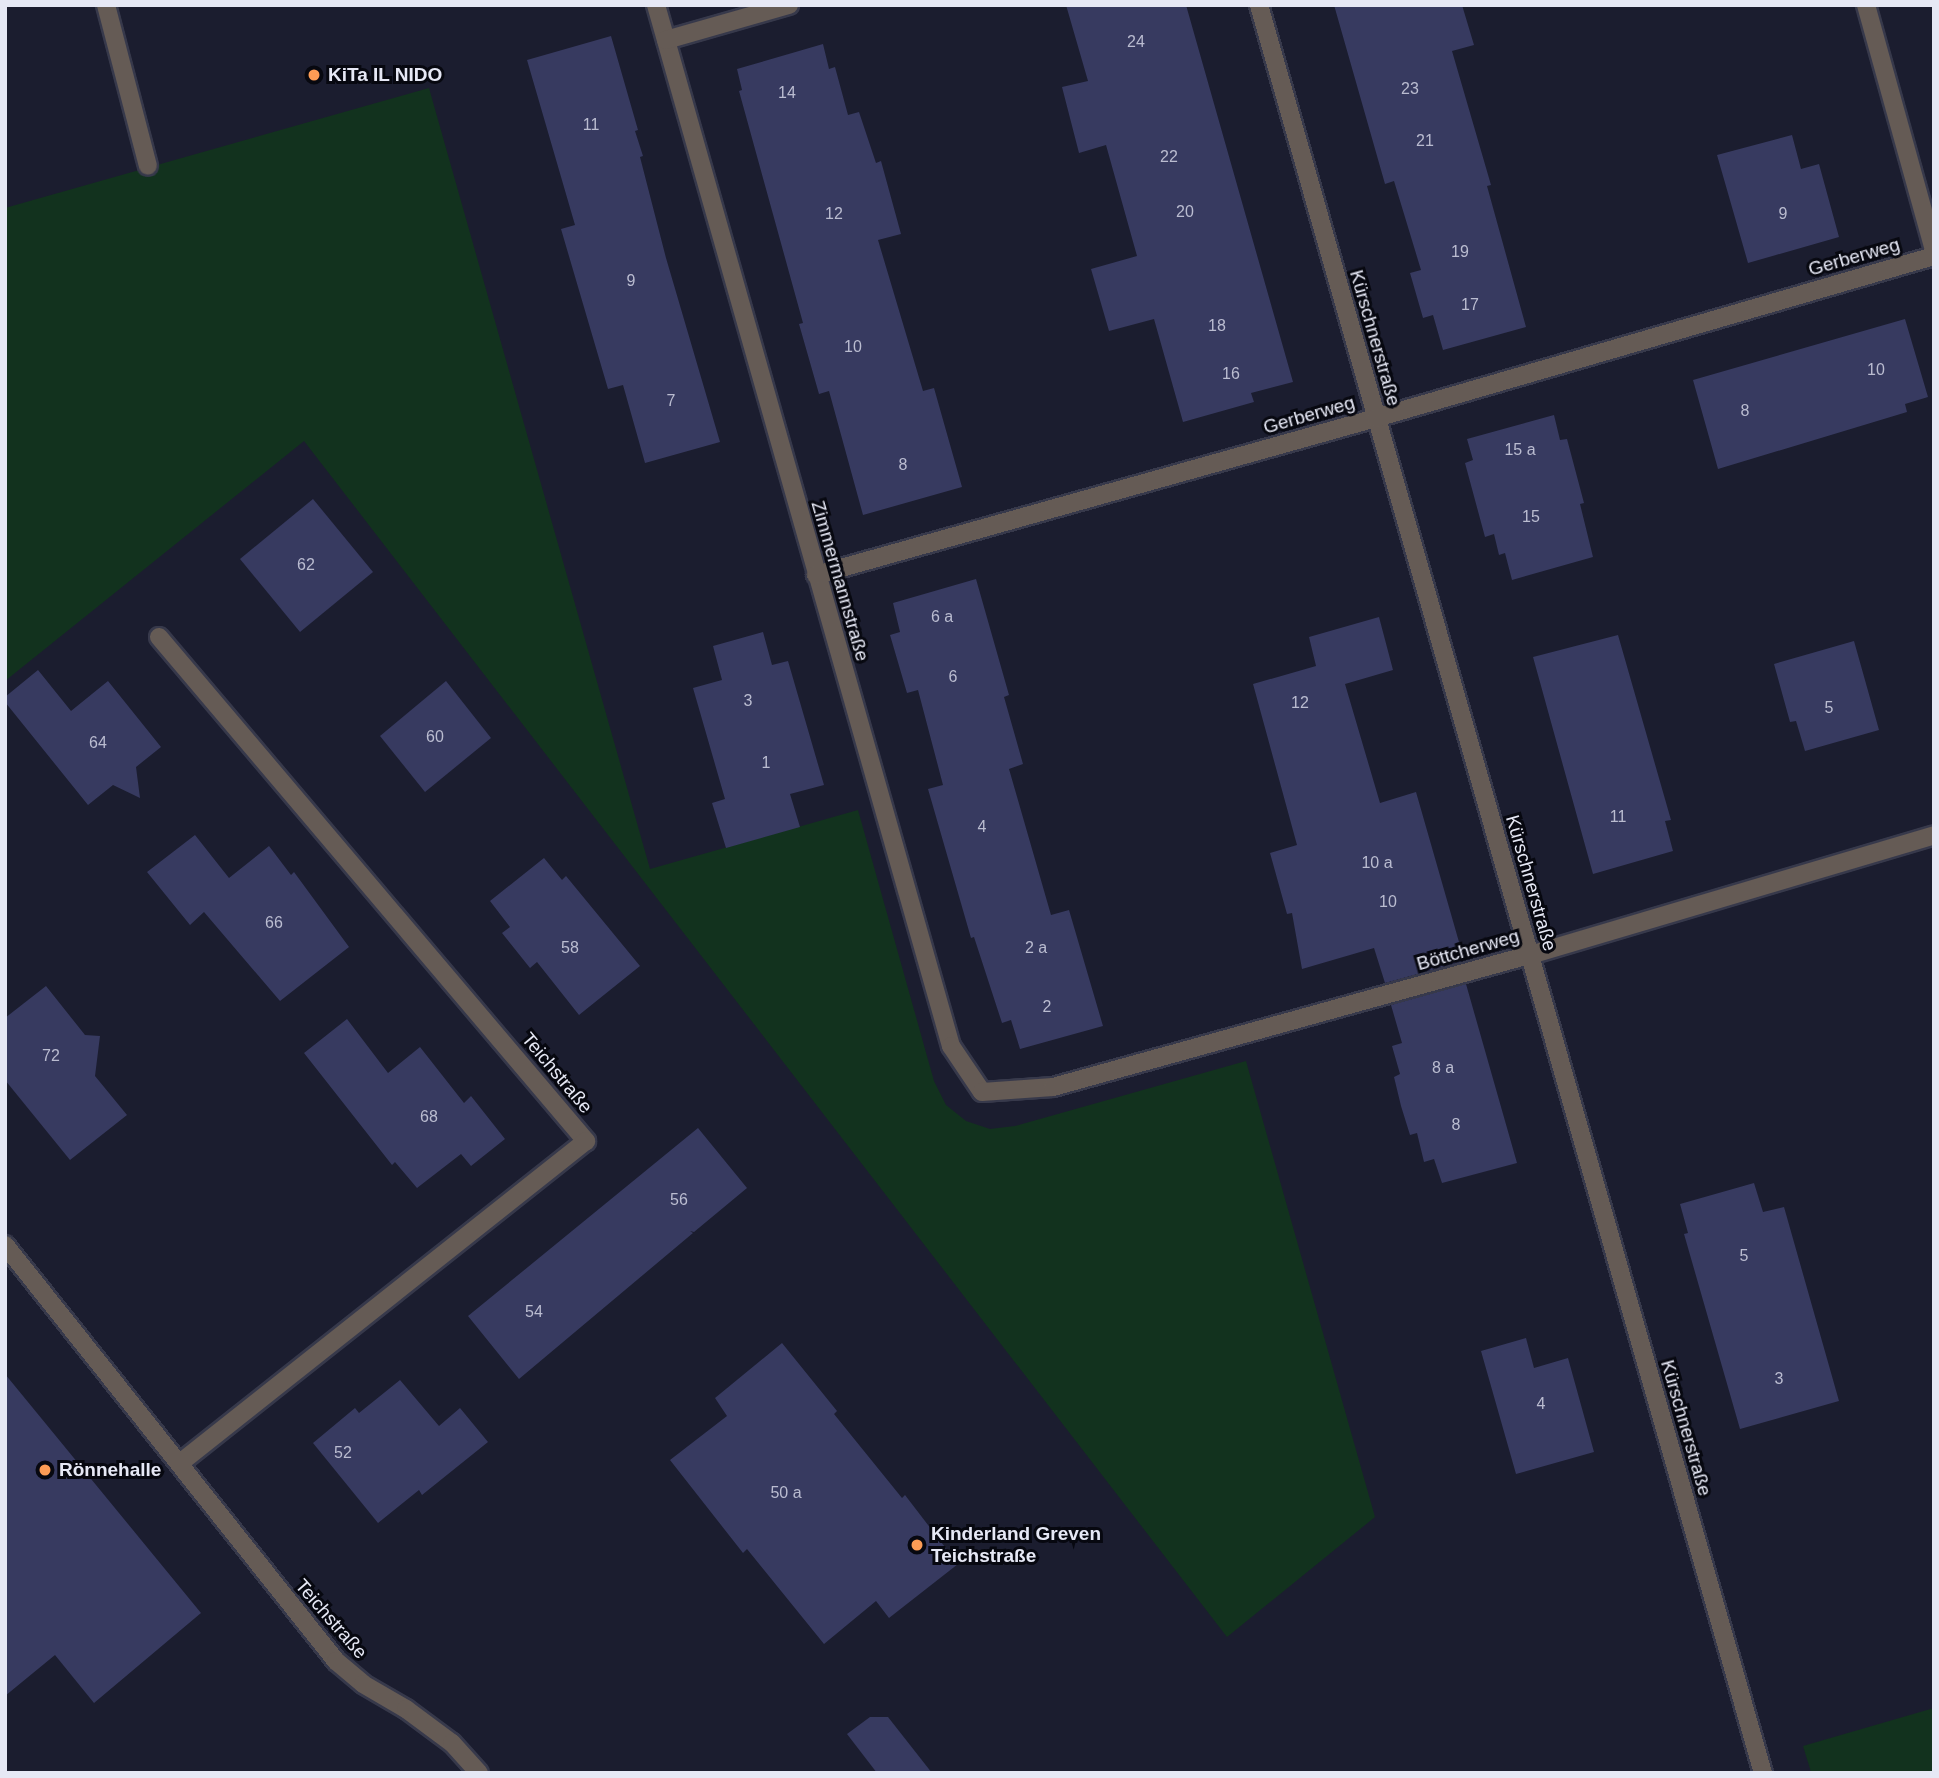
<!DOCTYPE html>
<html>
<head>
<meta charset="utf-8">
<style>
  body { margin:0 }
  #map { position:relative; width:1939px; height:1778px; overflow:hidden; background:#1b1d2f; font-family:Helvetica,sans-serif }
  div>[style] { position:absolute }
  .green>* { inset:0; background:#12321e }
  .building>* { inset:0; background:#373a60 }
  .roads { filter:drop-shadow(2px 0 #37394b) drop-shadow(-2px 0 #37394b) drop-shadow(0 2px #37394b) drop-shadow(0 -2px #37394b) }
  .minor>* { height:18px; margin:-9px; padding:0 9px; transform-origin:9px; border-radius:9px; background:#655b55 }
  .dots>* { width:19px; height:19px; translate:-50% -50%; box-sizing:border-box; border:4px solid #070810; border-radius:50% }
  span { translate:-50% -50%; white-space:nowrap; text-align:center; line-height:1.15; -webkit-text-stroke:6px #070810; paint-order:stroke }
  .number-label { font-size:16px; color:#babcd0 }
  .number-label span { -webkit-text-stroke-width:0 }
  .poi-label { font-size:19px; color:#e6e8f5; font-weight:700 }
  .left { translate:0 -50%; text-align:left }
  .street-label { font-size:19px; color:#e6e8f5 }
  .frame { position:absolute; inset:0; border:7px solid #e6e8f5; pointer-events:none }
</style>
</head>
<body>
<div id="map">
  <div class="green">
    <i style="clip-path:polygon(429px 88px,650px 869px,858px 810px,934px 1081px,946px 1105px,966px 1121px,990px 1129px,1015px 1126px,1246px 1061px,1375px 1517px,1227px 1637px,304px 441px,5px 681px,5px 208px)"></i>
    <i style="clip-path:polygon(1934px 1708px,1934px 1773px,1811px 1772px,1803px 1746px)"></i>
  </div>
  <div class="building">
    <i style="clip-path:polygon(1066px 5px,1186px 5px,1293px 382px,1251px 393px,1254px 402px,1183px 422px,1154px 319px,1109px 331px,1091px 269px,1137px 256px,1106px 145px,1079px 153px,1062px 87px,1088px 81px)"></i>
    <i style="clip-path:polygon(1334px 5px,1462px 5px,1474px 45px,1452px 51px,1491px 185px,1487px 186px,1526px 327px,1443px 350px,1433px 315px,1423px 318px,1410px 273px,1421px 270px,1394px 181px,1385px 184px)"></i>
    <i style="clip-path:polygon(611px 36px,638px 130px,635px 131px,643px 156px,640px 157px,666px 258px,720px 442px,645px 463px,623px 385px,608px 389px,561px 229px,575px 225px,527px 60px)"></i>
    <i style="clip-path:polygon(823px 44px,829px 69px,835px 67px,848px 115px,859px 112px,876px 163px,881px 161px,901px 234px,878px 240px,923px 391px,934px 388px,962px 487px,863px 515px,829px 391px,819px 394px,799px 324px,803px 323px,739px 91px,742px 90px,737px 69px)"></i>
    <i style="clip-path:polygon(1792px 135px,1801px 169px,1819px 164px,1839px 237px,1748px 263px,1717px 155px)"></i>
    <i style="clip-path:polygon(1905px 319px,1928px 397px,1905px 404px,1907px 412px,1718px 469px,1693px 380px)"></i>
    <i style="clip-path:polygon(1554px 415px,1560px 440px,1567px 439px,1584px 503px,1580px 504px,1593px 557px,1512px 580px,1505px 553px,1499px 555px,1494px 534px,1485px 537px,1465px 463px,1473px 460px,1467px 439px)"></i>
    <i style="clip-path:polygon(313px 499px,373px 572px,300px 632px,240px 559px)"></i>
    <i style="clip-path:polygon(976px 579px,1009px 695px,1004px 697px,1023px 764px,1009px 769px,1051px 915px,1069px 910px,1103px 1026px,1020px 1049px,1011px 1020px,1002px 1023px,974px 937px,971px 938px,928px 789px,943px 785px,918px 690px,907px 693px,890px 635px,900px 632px,893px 603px)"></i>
    <i style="clip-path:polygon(1379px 617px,1393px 670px,1345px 684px,1380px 803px,1416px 792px,1459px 942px,1456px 943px,1461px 962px,1385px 983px,1374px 948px,1302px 969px,1292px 913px,1287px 914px,1270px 853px,1297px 845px,1253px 684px,1316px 666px,1309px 637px)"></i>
    <i style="clip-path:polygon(763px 632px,772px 665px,788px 661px,824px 785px,790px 794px,800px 827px,726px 848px,712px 803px,725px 799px,693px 688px,722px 680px,713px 646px)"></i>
    <i style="clip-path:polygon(1618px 635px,1671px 820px,1665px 821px,1673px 851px,1593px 874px,1533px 657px)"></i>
    <i style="clip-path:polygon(1854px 641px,1879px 730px,1805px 751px,1796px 721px,1790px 722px,1774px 664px)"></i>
    <i style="clip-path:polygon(38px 670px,71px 711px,108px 681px,161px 747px,136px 767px,140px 798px,113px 785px,88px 805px,5px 702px,5px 697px)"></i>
    <i style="clip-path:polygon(446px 681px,491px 738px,425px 792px,380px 736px)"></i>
    <i style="clip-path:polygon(195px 835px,229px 878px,269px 846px,291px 875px,294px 872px,349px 947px,280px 1001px,204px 912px,190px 925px,147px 872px)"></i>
    <i style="clip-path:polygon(544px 858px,562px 880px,566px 876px,640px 966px,579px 1015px,537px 962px,530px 968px,502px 933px,510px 927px,490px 901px)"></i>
    <i style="clip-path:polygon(1466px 984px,1517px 1163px,1442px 1183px,1434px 1159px,1424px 1162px,1417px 1133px,1410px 1135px,1401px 1106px,1394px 1077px,1400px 1074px,1392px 1046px,1402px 1043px,1391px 1005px)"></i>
    <i style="clip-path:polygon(46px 986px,85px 1035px,100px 1036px,95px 1076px,127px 1115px,70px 1160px,5px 1080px,5px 1018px)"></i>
    <i style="clip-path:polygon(347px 1019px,388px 1073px,420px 1047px,464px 1103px,471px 1096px,505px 1139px,471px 1166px,461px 1154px,417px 1188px,395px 1162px,392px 1165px,304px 1053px)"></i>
    <i style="clip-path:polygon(698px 1128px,747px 1188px,694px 1232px,690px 1231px,693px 1233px,519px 1379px,468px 1316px)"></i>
    <i style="clip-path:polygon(1754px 1183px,1763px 1212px,1784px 1207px,1839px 1401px,1740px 1429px,1684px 1234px,1688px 1233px,1680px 1204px)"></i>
    <i style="clip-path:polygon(1526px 1338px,1534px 1368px,1568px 1358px,1594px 1452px,1516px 1474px,1481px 1351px)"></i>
    <i style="clip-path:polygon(782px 1343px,837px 1411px,834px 1414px,902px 1498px,905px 1495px,958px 1564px,889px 1618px,876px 1601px,824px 1644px,747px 1549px,743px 1553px,670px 1460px,727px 1416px,715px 1398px)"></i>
    <i style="clip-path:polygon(5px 1374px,201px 1613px,94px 1703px,55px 1655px,5px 1696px)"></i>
    <i style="clip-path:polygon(400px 1380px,439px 1426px,460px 1408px,488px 1442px,422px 1495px,419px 1490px,378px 1523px,313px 1443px,355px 1408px,359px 1413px)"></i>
    <i style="clip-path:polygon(870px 1717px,888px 1717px,932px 1773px,877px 1773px,847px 1734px)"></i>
  </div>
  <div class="roads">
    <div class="minor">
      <i style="left:106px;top:5px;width:166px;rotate:75.4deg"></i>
      <i style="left:656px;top:5px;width:1082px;rotate:74.18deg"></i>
      <i style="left:951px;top:1046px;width:55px;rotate:56deg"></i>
      <i style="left:982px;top:1092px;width:71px;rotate:-4deg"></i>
      <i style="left:1053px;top:1087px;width:495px;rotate:-15.5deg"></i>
      <i style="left:1530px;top:955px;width:421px;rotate:-16.5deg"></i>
      <i style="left:1259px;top:5px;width:1838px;rotate:74.09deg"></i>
      <i style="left:1866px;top:5px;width:255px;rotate:74.5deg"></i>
      <i style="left:666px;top:40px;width:128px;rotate:-15.9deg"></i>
      <i style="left:816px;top:575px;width:582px;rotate:-15.66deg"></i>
      <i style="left:1376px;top:418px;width:581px;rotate:-16.19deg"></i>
      <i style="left:159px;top:637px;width:661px;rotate:49.73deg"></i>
      <i style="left:586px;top:1141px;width:518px;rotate:141.58deg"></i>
      <i style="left:5px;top:1245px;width:532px;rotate:51.49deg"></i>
      <i style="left:336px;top:1661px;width:35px;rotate:40deg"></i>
      <i style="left:363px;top:1684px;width:50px;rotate:30.2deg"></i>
      <i style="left:406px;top:1709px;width:57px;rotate:36.5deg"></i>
      <i style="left:452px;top:1743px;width:40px;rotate:48deg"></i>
    </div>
  </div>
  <div class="dots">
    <i style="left:314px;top:75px;background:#fd9c55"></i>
    <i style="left:45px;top:1470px;background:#fd9c55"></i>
    <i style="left:917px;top:1545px;background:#fd9c55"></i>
  </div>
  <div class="number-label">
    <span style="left:1136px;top:42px">24</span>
    <span style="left:1410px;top:89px">23</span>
    <span style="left:787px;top:93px">14</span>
    <span style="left:591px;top:125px">11</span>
    <span style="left:1425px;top:141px">21</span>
    <span style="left:1169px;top:157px">22</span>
    <span style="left:1185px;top:212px">20</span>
    <span style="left:834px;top:214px">12</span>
    <span style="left:1783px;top:214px">9</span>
    <span style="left:1460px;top:252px">19</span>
    <span style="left:631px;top:281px">9</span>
    <span style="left:1470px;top:305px">17</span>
    <span style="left:1217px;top:326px">18</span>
    <span style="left:853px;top:347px">10</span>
    <span style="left:1876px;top:370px">10</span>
    <span style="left:1231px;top:374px">16</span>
    <span style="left:671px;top:401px">7</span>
    <span style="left:1745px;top:411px">8</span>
    <span style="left:1520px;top:450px">15 a</span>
    <span style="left:903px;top:465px">8</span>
    <span style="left:1531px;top:517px">15</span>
    <span style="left:306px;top:565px">62</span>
    <span style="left:942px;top:617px">6 a</span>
    <span style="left:953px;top:677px">6</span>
    <span style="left:748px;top:701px">3</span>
    <span style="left:1300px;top:703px">12</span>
    <span style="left:1829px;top:708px">5</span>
    <span style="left:435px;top:737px">60</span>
    <span style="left:98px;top:743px">64</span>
    <span style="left:766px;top:763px">1</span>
    <span style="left:1618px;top:817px">11</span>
    <span style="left:982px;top:827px">4</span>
    <span style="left:1377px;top:863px">10 a</span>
    <span style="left:1388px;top:902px">10</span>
    <span style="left:274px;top:923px">66</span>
    <span style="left:570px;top:948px">58</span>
    <span style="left:1036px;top:948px">2 a</span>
    <span style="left:1047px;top:1007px">2</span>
    <span style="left:51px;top:1056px">72</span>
    <span style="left:1443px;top:1068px">8 a</span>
    <span style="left:429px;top:1117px">68</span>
    <span style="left:1456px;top:1125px">8</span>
    <span style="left:679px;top:1200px">56</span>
    <span style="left:1744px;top:1256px">5</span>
    <span style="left:534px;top:1312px">54</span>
    <span style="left:1779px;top:1379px">3</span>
    <span style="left:1541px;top:1404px">4</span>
    <span style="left:343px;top:1453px">52</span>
    <span style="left:786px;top:1493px">50 a</span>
  </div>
  <div class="poi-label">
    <span class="left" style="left:328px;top:75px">KiTa IL NIDO</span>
    <span class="left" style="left:59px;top:1470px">Rönnehalle</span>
    <span class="left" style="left:931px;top:1545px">Kinderland Greven<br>Teichstraße</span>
  </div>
  <div class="street-label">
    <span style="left:1854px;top:257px;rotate:-16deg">Gerberweg</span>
    <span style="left:1375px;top:338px;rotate:74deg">Kürschnerstraße</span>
    <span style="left:1309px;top:415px;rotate:-16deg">Gerberweg</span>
    <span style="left:840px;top:581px;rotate:74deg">Zimmermannstraße</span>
    <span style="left:1531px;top:883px;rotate:74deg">Kürschnerstraße</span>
    <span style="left:1468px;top:950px;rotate:-16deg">Böttcherweg</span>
    <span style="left:557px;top:1073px;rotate:50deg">Teichstraße</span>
    <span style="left:1686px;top:1428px;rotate:74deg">Kürschnerstraße</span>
    <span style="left:331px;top:1619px;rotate:49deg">Teichstraße</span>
  </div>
  <div class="frame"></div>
</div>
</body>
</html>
